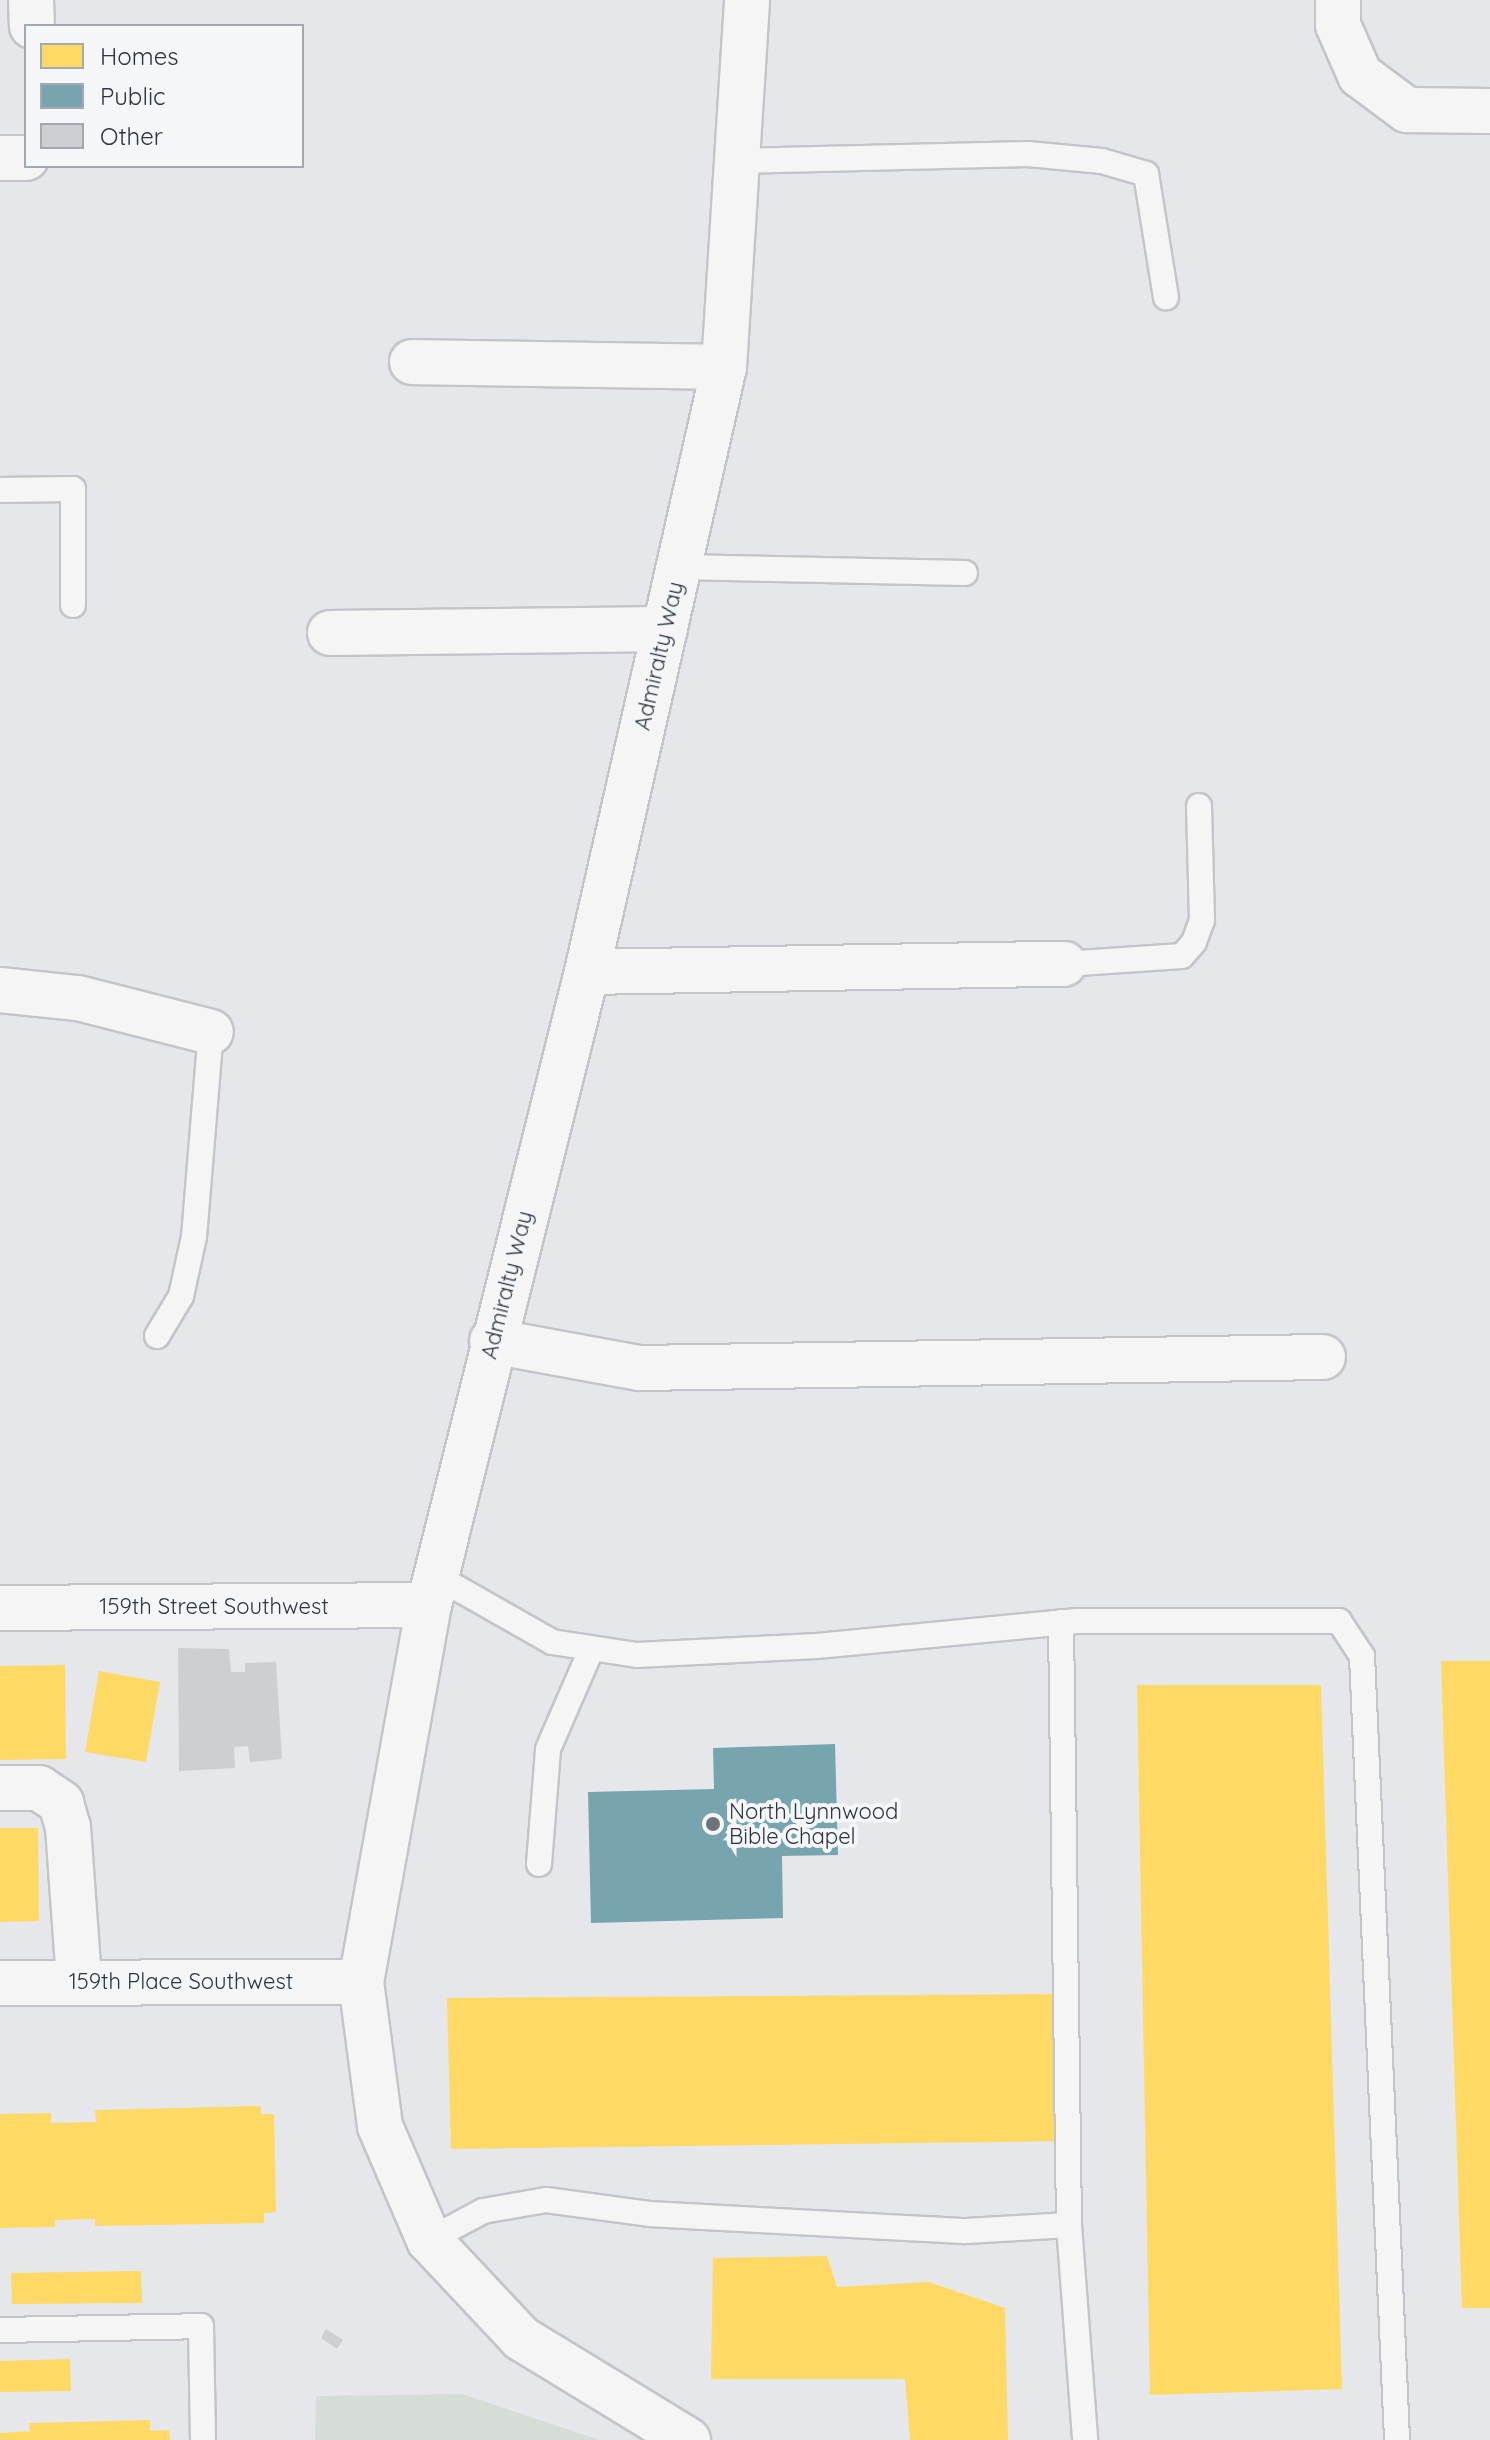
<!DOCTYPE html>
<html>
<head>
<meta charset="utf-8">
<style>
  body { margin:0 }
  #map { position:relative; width:1490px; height:2440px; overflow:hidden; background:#e5e7ea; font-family:Quicksand,sans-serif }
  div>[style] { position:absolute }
  .green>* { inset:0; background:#d6ddd6 }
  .homes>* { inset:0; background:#ffd966 }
  .public>* { inset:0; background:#76a5af }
  .building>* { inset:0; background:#cecfd2 }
  .roads { filter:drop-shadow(2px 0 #c3c5c8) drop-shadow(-2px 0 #c3c5c8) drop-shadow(0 2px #c3c5c8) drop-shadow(0 -2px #c3c5c8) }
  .lane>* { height:24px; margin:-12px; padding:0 12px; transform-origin:12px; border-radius:12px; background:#f5f5f6 }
  .street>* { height:44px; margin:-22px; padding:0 22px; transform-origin:22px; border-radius:22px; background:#f5f5f6 }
  .dots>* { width:22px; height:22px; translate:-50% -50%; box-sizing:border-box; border:4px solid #f4f6f8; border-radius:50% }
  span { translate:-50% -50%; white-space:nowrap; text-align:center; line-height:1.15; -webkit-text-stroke:8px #f4f6f8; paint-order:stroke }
  .street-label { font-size:22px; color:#2d3442 }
  .poi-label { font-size:22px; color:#2d3442 }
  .left { translate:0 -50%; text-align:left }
  .legend { position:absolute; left:24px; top:24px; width:280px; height:144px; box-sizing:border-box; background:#f4f6f8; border:2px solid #a4a8af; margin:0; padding:10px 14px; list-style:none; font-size:24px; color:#2d3442 }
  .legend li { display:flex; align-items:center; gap:16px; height:40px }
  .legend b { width:40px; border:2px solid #a4a8af }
</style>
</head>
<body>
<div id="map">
  <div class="green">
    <i style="clip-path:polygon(462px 2394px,599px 2440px,315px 2440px,316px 2396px)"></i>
  </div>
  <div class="homes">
    <i style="clip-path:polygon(1441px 1661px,1490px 1661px,1490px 2308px,1462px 2308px)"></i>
    <i style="clip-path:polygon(65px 1665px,66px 1759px,0 1760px,0 1666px)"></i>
    <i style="clip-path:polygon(99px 1671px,160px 1682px,146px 1762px,85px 1752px)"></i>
    <i style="clip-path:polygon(1137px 1685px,1321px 1685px,1342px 2389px,1150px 2395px)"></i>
    <i style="clip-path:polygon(0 1828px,38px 1828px,39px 1921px,0 1922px)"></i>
    <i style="clip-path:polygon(1066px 1994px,1068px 2141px,451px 2149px,447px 1998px)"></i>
    <i style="clip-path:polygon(261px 2106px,261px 2114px,274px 2114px,276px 2212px,264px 2213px,264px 2223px,95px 2226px,95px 2219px,55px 2220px,55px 2227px,0 2228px,0 2114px,51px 2113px,51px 2123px,96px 2122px,95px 2110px)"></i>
    <i style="clip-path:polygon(827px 2256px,837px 2287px,929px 2282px,1005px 2308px,1008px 2440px,910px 2440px,905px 2379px,711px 2379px,713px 2258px)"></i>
    <i style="clip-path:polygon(141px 2271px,142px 2303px,12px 2304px,11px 2273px)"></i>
    <i style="clip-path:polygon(70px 2359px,71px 2391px,0 2392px,0 2361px)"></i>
    <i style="clip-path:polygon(150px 2420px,150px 2431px,169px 2430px,170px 2440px,0 2440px,0 2433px,30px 2431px,29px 2423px)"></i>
  </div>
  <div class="public">
    <i style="clip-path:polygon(835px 1744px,838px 1855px,782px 1856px,783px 1918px,591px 1923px,588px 1792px,714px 1789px,713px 1748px)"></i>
  </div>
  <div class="building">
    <i style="clip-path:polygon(178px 1648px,229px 1649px,231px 1672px,245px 1672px,245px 1663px,276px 1662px,282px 1759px,250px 1762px,248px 1746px,234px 1747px,235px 1768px,179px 1771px)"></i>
    <i style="clip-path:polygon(326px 2329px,343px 2340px,337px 2349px,321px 2338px)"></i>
  </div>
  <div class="roads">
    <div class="lane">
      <i style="left:737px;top:161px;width:291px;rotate:-1.4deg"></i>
      <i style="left:1028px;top:154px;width:74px;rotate:5.4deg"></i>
      <i style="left:1102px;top:161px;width:46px;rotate:16.5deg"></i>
      <i style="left:1146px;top:174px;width:125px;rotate:80.8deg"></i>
      <i style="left:0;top:490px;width:73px;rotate:-0.8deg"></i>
      <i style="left:73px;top:489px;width:116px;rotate:90deg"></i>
      <i style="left:679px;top:567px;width:286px;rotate:1.2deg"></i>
      <i style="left:1064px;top:964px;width:118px;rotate:-3.9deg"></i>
      <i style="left:1182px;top:956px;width:18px;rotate:-49deg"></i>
      <i style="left:1194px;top:942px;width:23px;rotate:-70deg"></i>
      <i style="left:1202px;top:920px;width:114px;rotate:-91.5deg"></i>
      <i style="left:157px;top:1336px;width:47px;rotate:-59deg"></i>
      <i style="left:181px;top:1296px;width:60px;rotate:-77.6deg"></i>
      <i style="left:194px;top:1237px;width:206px;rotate:-85.3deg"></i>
      <i style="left:436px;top:1576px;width:133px;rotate:29.6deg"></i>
      <i style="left:552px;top:1642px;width:86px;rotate:8.7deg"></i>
      <i style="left:637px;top:1655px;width:180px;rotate:-2.9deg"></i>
      <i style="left:817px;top:1646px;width:261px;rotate:-5.5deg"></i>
      <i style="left:1077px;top:1621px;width:262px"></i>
      <i style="left:1339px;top:1621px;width:42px;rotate:56.7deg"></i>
      <i style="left:1362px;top:1656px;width:785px;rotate:87.44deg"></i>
      <i style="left:1061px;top:1622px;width:603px;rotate:89.24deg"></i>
      <i style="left:539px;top:1864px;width:115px;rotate:-85.5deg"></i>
      <i style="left:548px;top:1749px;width:108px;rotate:-66.5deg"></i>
      <i style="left:429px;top:2240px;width:61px;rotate:-28.2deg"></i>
      <i style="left:483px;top:2211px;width:64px;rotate:-9.9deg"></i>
      <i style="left:546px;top:2200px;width:104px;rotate:7.7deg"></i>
      <i style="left:649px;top:2214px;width:317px;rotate:3.1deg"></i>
      <i style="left:966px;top:2231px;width:103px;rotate:-3.3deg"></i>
      <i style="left:1069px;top:2225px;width:216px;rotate:85.7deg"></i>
      <i style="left:0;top:2330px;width:201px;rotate:-1.1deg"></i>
      <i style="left:201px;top:2326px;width:114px;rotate:89deg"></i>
    </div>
    <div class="street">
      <i style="left:31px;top:0;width:26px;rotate:88deg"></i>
      <i style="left:1338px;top:0;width:25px;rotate:90deg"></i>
      <i style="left:1338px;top:25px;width:55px;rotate:66.3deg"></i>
      <i style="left:1360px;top:75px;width:59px;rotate:36.7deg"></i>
      <i style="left:1407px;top:110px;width:83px;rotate:0.7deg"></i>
      <i style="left:0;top:158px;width:26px"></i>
      <i style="left:412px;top:362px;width:312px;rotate:0.9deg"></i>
      <i style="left:330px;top:633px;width:335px;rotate:-0.7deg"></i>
      <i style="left:587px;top:972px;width:477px;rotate:-1deg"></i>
      <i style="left:0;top:990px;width:78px;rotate:5.9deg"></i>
      <i style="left:78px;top:998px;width:137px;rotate:14.3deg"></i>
      <i style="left:492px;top:1341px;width:149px;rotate:10.4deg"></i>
      <i style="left:639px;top:1368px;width:684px;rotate:-0.92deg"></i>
      <i style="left:0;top:1608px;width:429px;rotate:-0.4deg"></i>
      <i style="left:0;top:1788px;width:39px"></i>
      <i style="left:39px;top:1788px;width:27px;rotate:34deg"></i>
      <i style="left:61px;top:1803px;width:25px;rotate:74deg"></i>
      <i style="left:68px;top:1827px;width:155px;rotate:85.9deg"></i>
      <i style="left:0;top:1983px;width:361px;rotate:-0.2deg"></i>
      <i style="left:688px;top:2440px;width:196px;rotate:-148.6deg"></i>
      <i style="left:521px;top:2338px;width:134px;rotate:-133.2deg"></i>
      <i style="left:429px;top:2240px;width:124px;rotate:-113.3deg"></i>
      <i style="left:380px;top:2126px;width:145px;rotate:-97.5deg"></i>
      <i style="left:361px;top:1982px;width:383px;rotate:-79.8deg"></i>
      <i style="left:429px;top:1605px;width:652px;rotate:-75.99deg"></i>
      <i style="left:587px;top:972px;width:620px;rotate:-77.24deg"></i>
      <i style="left:724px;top:367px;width:368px;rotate:-86.4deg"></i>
    </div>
  </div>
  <div class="dots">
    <i style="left:713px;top:1824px;background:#6d737d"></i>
  </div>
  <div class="street-label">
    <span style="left:659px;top:656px;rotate:-77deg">Admiralty Way</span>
    <span style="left:507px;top:1285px;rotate:-76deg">Admiralty Way</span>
    <span style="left:214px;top:1607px">159th Street Southwest</span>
    <span style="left:181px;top:1982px">159th Place Southwest</span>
  </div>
  <div class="poi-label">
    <span class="left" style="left:729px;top:1824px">North Lynnwood<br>Bible Chapel</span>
  </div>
  <ul class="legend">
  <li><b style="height:22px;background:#ffd966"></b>Homes</li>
  <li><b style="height:22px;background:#76a5af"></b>Public</li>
  <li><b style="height:22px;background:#cecfd2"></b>Other</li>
  </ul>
</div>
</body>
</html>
